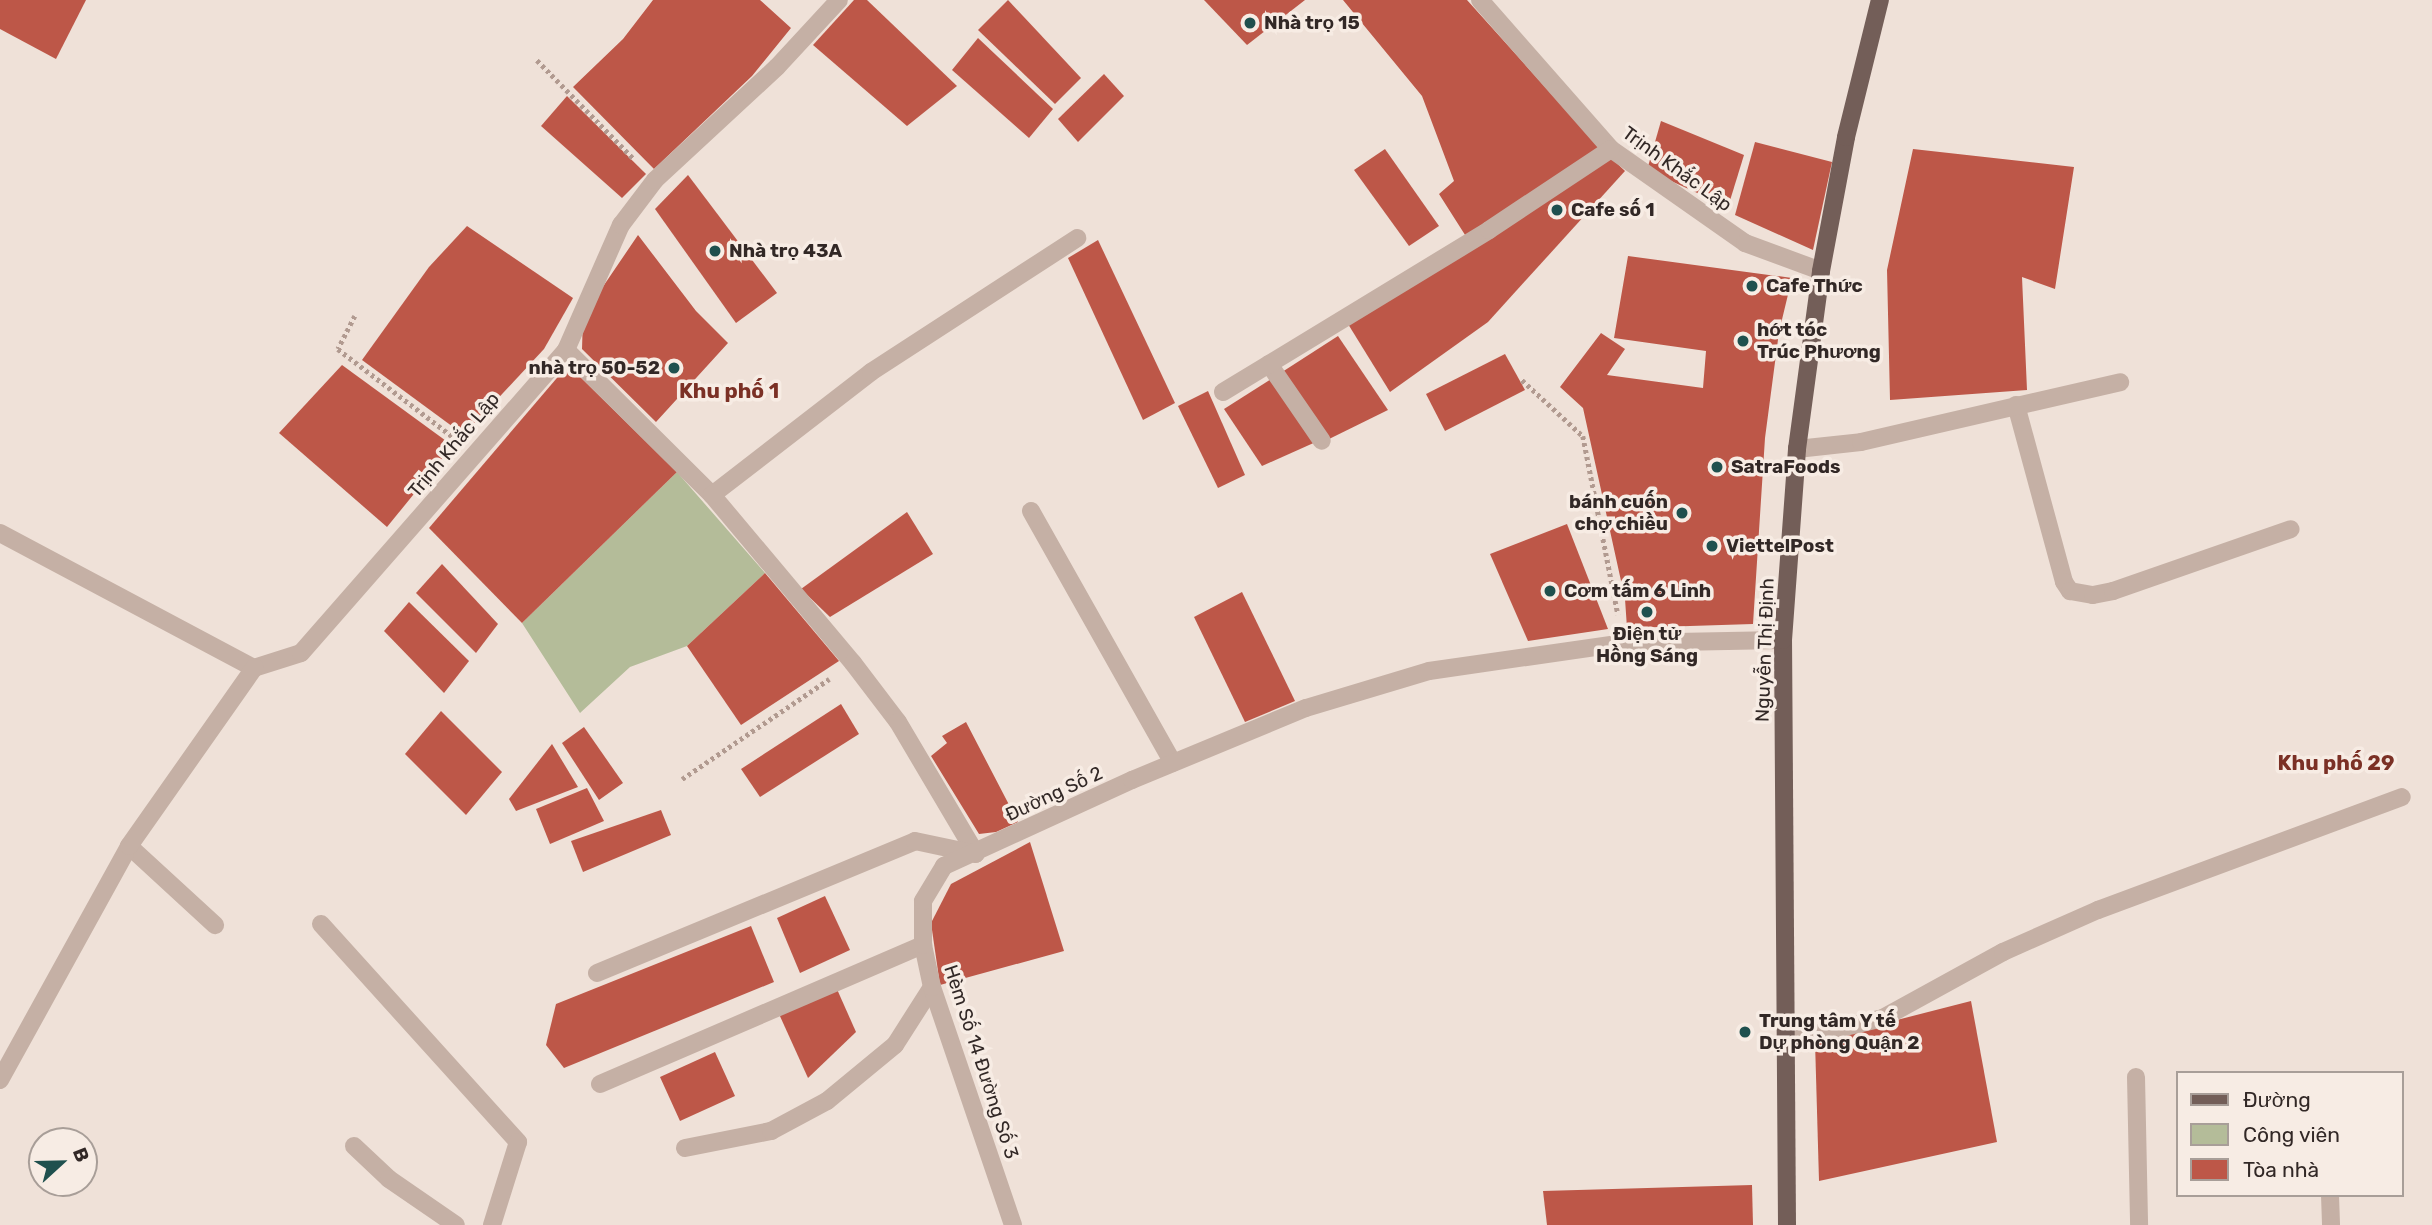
<!DOCTYPE html>
<html>
<head>
<meta charset="utf-8">
<style>
  body { margin:0 }
  #map { position:relative; width:2432px; height:1225px; overflow:hidden; background:#efe1d8; font-family:Rubik,sans-serif }
  div>[style] { position:absolute }
  .green>* { inset:0; background:#b4bc99 }
  .building>* { inset:0; background:#bd5748 }
  .path>* { height:4.5px; margin-top:-2.25px; transform-origin:0; background:repeating-linear-gradient(90deg,#b19a90 0 3.5px,transparent 0 7px) }
  .minor>* { height:18px; margin:-9px; padding:0 9px; transform-origin:9px; border-radius:9px; background:#c5b0a5 }
  .major>* { height:18px; margin:-9px; padding:0 9px; transform-origin:9px; border-radius:9px; background:#735e58 }
  .dots>* { width:19px; height:19px; translate:-50% -50%; box-sizing:border-box; border:4px solid #f7ece4; border-radius:50% }
  span { translate:-50% -50%; white-space:nowrap; text-align:center; line-height:1.15; -webkit-text-stroke:7px #f7ece4; paint-order:stroke }
  .poi-label { font-size:19px; color:#322826; font-weight:700 }
  .left { translate:0 -50%; text-align:left }
  .right { translate:-100% -50%; text-align:right }
  .street-label { font-size:19px; color:#322826 }
  .neighbourhood-label { font-size:21px; color:#7b3025; font-weight:700 }
  .legend { position:absolute; left:2176px; top:1071px; width:228px; height:126px; box-sizing:border-box; background:#f7ece4; border:2px solid #a89e98; margin:0; padding:9px 12px; list-style:none; font-size:21px; color:#322826 }
  .legend li { display:flex; align-items:center; gap:14px; height:35px }
  .legend b { width:35px; border:2px solid #a89e98 }
  .north { position:absolute; left:28px; top:1127px; width:70px; height:70px; box-sizing:border-box; background:#f7ece4; border:2px solid #a89e98; border-radius:50%; rotate:68deg; font-size:19px; font-weight:700; line-height:28px; text-align:center; color:#322826 }
  .north::after { content:''; display:block; margin:auto; width:24px; height:32px; background:#1f504e; clip-path:polygon(50% 0,100% 100%,50% 72%,0 100%) }
</style>
</head>
<body>
<div id="map">
  <div class="green">
    <i style="clip-path:polygon(677px 472px,765px 573px,687px 646px,630px 667px,580px 713px,522px 623px)"></i>
  </div>
  <div class="building">
    <i style="clip-path:polygon(0 0,86px 0,56px 59px,0 29px)"></i>
    <i style="clip-path:polygon(653px 0,760px 0,791px 28px,752px 76px,654px 169px,573px 87px,623px 39px)"></i>
    <i style="clip-path:polygon(854px 0,867px 0,957px 86px,907px 126px,813px 45px)"></i>
    <i style="clip-path:polygon(1008px 0,1081px 78px,1055px 104px,978px 30px)"></i>
    <i style="clip-path:polygon(1204px 0,1305px 0,1247px 45px)"></i>
    <i style="clip-path:polygon(1343px 0,1467px 0,1601px 149px,1467px 238px,1439px 194px,1454px 181px,1422px 96px)"></i>
    <i style="clip-path:polygon(978px 38px,1053px 109px,1029px 138px,952px 70px)"></i>
    <i style="clip-path:polygon(1104px 74px,1124px 96px,1078px 142px,1058px 119px)"></i>
    <i style="clip-path:polygon(567px 96px,646px 174px,622px 198px,541px 126px)"></i>
    <i style="clip-path:polygon(1661px 121px,1744px 155px,1728px 207px,1647px 170px)"></i>
    <i style="clip-path:polygon(1755px 142px,1832px 162px,1813px 250px,1735px 215px)"></i>
    <i style="clip-path:polygon(1385px 149px,1439px 226px,1409px 246px,1354px 170px)"></i>
    <i style="clip-path:polygon(1913px 149px,2074px 167px,2055px 289px,2022px 277px,2027px 390px,1890px 400px,1887px 270px)"></i>
    <i style="clip-path:polygon(1606px 153px,1625px 171px,1488px 322px,1390px 392px,1348px 324px)"></i>
    <i style="clip-path:polygon(688px 175px,777px 293px,736px 323px,655px 209px)"></i>
    <i style="clip-path:polygon(467px 226px,573px 298px,544px 349px,464px 435px,362px 360px,429px 267px)"></i>
    <i style="clip-path:polygon(638px 235px,696px 311px,728px 343px,656px 422px,582px 349px,583px 316px)"></i>
    <i style="clip-path:polygon(1098px 240px,1175px 403px,1143px 420px,1068px 258px)"></i>
    <i style="clip-path:polygon(1628px 256px,1792px 278px,1779px 332px,1765px 438px,1753px 624px,1627px 628px,1625px 599px,1583px 408px,1560px 387px,1601px 333px,1625px 349px,1607px 375px,1703px 388px,1706px 351px,1614px 338px)"></i>
    <i style="clip-path:polygon(1338px 336px,1388px 410px,1325px 441px,1279px 374px)"></i>
    <i style="clip-path:polygon(1505px 354px,1525px 390px,1445px 431px,1426px 394px)"></i>
    <i style="clip-path:polygon(342px 365px,453px 446px,387px 527px,279px 433px)"></i>
    <i style="clip-path:polygon(568px 365px,677px 472px,522px 623px,429px 528px)"></i>
    <i style="clip-path:polygon(1276px 376px,1318px 441px,1262px 466px,1224px 409px)"></i>
    <i style="clip-path:polygon(1208px 391px,1245px 475px,1218px 488px,1178px 406px)"></i>
    <i style="clip-path:polygon(907px 512px,933px 554px,830px 617px,801px 589px)"></i>
    <i style="clip-path:polygon(1567px 524px,1608px 629px,1528px 641px,1490px 554px)"></i>
    <i style="clip-path:polygon(442px 564px,498px 624px,476px 653px,416px 593px)"></i>
    <i style="clip-path:polygon(765px 573px,839px 661px,741px 725px,687px 646px)"></i>
    <i style="clip-path:polygon(1242px 592px,1295px 701px,1245px 722px,1194px 617px)"></i>
    <i style="clip-path:polygon(409px 602px,469px 661px,444px 693px,384px 631px)"></i>
    <i style="clip-path:polygon(841px 704px,859px 734px,760px 797px,741px 769px)"></i>
    <i style="clip-path:polygon(441px 711px,502px 772px,466px 815px,405px 754px)"></i>
    <i style="clip-path:polygon(966px 722px,1018px 822px,996px 832px,979px 834px,931px 756px,947px 743px,942px 736px)"></i>
    <i style="clip-path:polygon(584px 727px,623px 783px,599px 800px,562px 743px)"></i>
    <i style="clip-path:polygon(552px 744px,578px 787px,516px 811px,509px 799px)"></i>
    <i style="clip-path:polygon(587px 788px,604px 821px,550px 844px,536px 809px)"></i>
    <i style="clip-path:polygon(661px 810px,671px 835px,583px 872px,571px 841px)"></i>
    <i style="clip-path:polygon(1030px 842px,1064px 951px,940px 985px,931px 923px,951px 884px)"></i>
    <i style="clip-path:polygon(825px 896px,850px 950px,800px 973px,777px 918px)"></i>
    <i style="clip-path:polygon(751px 926px,774px 982px,564px 1068px,546px 1045px,556px 1004px)"></i>
    <i style="clip-path:polygon(836px 987px,856px 1032px,808px 1078px,779px 1014px)"></i>
    <i style="clip-path:polygon(1971px 1001px,1997px 1142px,1819px 1181px,1815px 1041px)"></i>
    <i style="clip-path:polygon(715px 1052px,735px 1096px,680px 1121px,660px 1077px)"></i>
    <i style="clip-path:polygon(1752px 1185px,1753px 1225px,1547px 1225px,1543px 1191px)"></i>
  </div>
  <div class="path">
    <i style="left:537px;top:60px;width:139px;rotate:45.6deg"></i>
    <i style="left:355px;top:316px;width:37px;rotate:117deg"></i>
    <i style="left:338px;top:349px;width:145px;rotate:37.4deg"></i>
    <i style="left:1522px;top:380px;width:83px;rotate:42.6deg"></i>
    <i style="left:1583px;top:436px;width:182px;rotate:78.9deg"></i>
    <i style="left:682px;top:779px;width:178px;rotate:-34.2deg"></i>
  </div>
  <div class="minor">
    <i style="left:1480px;top:0;width:198px;rotate:48.7deg"></i>
    <i style="left:1611px;top:149px;width:164px;rotate:35deg"></i>
    <i style="left:1745px;top:243px;width:81px;rotate:20.2deg"></i>
    <i style="left:566px;top:350px;width:206px;rotate:44.8deg"></i>
    <i style="left:712px;top:495px;width:219px;rotate:50deg"></i>
    <i style="left:853px;top:663px;width:74px;rotate:52.7deg"></i>
    <i style="left:898px;top:722px;width:153px;rotate:59.4deg"></i>
    <i style="left:1269px;top:364px;width:93px;rotate:55.5deg"></i>
    <i style="left:1223px;top:392px;width:311px;rotate:-31.3deg"></i>
    <i style="left:1489px;top:230px;width:146px;rotate:-33.6deg"></i>
    <i style="left:2016px;top:405px;width:183px;rotate:74.8deg"></i>
    <i style="left:2064px;top:582px;width:11px;rotate:56deg"></i>
    <i style="left:2070px;top:591px;width:23px;rotate:10deg"></i>
    <i style="left:2093px;top:595px;width:20px;rotate:-11deg"></i>
    <i style="left:2113px;top:591px;width:188px;rotate:-19.2deg"></i>
    <i style="left:1797px;top:449px;width:64px;rotate:-6.2deg"></i>
    <i style="left:1861px;top:442px;width:266px;rotate:-13deg"></i>
    <i style="left:712px;top:495px;width:201px;rotate:-37.7deg"></i>
    <i style="left:871px;top:372px;width:246px;rotate:-33deg"></i>
    <i style="left:1031px;top:511px;width:289px;rotate:60.6deg"></i>
    <i style="left:0;top:533px;width:288px;rotate:28deg"></i>
    <i style="left:254px;top:668px;width:49px;rotate:-17.7deg"></i>
    <i style="left:301px;top:653px;width:403px;rotate:-48.8deg"></i>
    <i style="left:566px;top:350px;width:137px;rotate:-66.3deg"></i>
    <i style="left:621px;top:225px;width:56px;rotate:-52.9deg"></i>
    <i style="left:655px;top:180px;width:166px;rotate:-42.8deg"></i>
    <i style="left:777px;top:67px;width:91px;rotate:-47.2deg"></i>
    <i style="left:129px;top:846px;width:117px;rotate:42.6deg"></i>
    <i style="left:321px;top:924px;width:294px;rotate:47.9deg"></i>
    <i style="left:518px;top:1142px;width:87px;rotate:107.4deg"></i>
    <i style="left:597px;top:973px;width:344px;rotate:-22.5deg"></i>
    <i style="left:915px;top:841px;width:62px;rotate:12deg"></i>
    <i style="left:1785px;top:1041px;width:101px;rotate:-13.2deg"></i>
    <i style="left:1883px;top:1018px;width:137px;rotate:-28.8deg"></i>
    <i style="left:2003px;top:952px;width:104px;rotate:-23.9deg"></i>
    <i style="left:2098px;top:910px;width:324px;rotate:-20.4deg"></i>
    <i style="left:2136px;top:1077px;width:148px;rotate:88.8deg"></i>
    <i style="left:0;top:1080px;width:267px;rotate:-61.1deg"></i>
    <i style="left:129px;top:846px;width:218px;rotate:-54.9deg"></i>
    <i style="left:600px;top:1084px;width:352px;rotate:-23.3deg"></i>
    <i style="left:354px;top:1146px;width:48px;rotate:43.3deg"></i>
    <i style="left:389px;top:1179px;width:81px;rotate:34.5deg"></i>
    <i style="left:685px;top:1148px;width:88px;rotate:-11.2deg"></i>
    <i style="left:771px;top:1131px;width:64px;rotate:-28.2deg"></i>
    <i style="left:827px;top:1101px;width:88px;rotate:-39.5deg"></i>
    <i style="left:895px;top:1045px;width:69px;rotate:-57.5deg"></i>
    <i style="left:2330px;top:1195px;width:30px;rotate:88deg"></i>
    <i style="left:1013px;top:1225px;width:251px;rotate:-108.8deg"></i>
    <i style="left:932px;top:987px;width:43px;rotate:-102.1deg"></i>
    <i style="left:923px;top:945px;width:44px;rotate:-90deg"></i>
    <i style="left:923px;top:901px;width:41px;rotate:-59deg"></i>
    <i style="left:944px;top:866px;width:207px;rotate:-24.6deg"></i>
    <i style="left:1132px;top:780px;width:188px;rotate:-22.5deg"></i>
    <i style="left:1306px;top:708px;width:128px;rotate:-16.7deg"></i>
    <i style="left:1429px;top:671px;width:196px;rotate:-8.2deg"></i>
    <i style="left:1623px;top:643px;width:160px;rotate:-1.1deg"></i>
  </div>
  <div class="major">
    <i style="left:1787px;top:1225px;width:585px;rotate:-90.39deg"></i>
    <i style="left:1783px;top:640px;width:192px;rotate:-85.8deg"></i>
    <i style="left:1797px;top:449px;width:180px;rotate:-82.3deg"></i>
    <i style="left:1821px;top:271px;width:136px;rotate:-79.4deg"></i>
    <i style="left:1846px;top:137px;width:141px;rotate:-76.1deg"></i>
  </div>
  <div class="dots">
    <i style="left:1250px;top:23px;background:#1f504e"></i>
    <i style="left:1557px;top:210px;background:#1f504e"></i>
    <i style="left:715px;top:251px;background:#1f504e"></i>
    <i style="left:1752px;top:286px;background:#1f504e"></i>
    <i style="left:1743px;top:341px;background:#1f504e"></i>
    <i style="left:674px;top:368px;background:#1f504e"></i>
    <i style="left:1717px;top:467px;background:#1f504e"></i>
    <i style="left:1682px;top:513px;background:#1f504e"></i>
    <i style="left:1712px;top:546px;background:#1f504e"></i>
    <i style="left:1550px;top:591px;background:#1f504e"></i>
    <i style="left:1647px;top:612px;background:#1f504e"></i>
    <i style="left:1745px;top:1032px;background:#1f504e"></i>
  </div>
  <div class="poi-label">
    <span class="left" style="left:1264px;top:23px">Nhà trọ 15</span>
    <span class="left" style="left:1571px;top:210px">Cafe số 1</span>
    <span class="left" style="left:729px;top:251px">Nhà trọ 43A</span>
    <span class="left" style="left:1766px;top:286px">Cafe Thức</span>
    <span class="left" style="left:1757px;top:341px">hớt tóc<br>Trúc Phương</span>
    <span class="right" style="left:660px;top:368px">nhà trọ 50-52</span>
    <span class="left" style="left:1731px;top:467px">SatraFoods</span>
    <span class="right" style="left:1668px;top:513px">bánh cuốn<br>chợ chiều</span>
    <span class="left" style="left:1726px;top:546px">ViettelPost</span>
    <span class="left" style="left:1564px;top:591px">Cơm tấm 6 Linh</span>
    <span style="left:1647px;top:645px">Điện tử<br>Hồng Sáng</span>
    <span class="left" style="left:1759px;top:1032px">Trung tâm Y tế<br>Dự phòng Quận 2</span>
  </div>
  <div class="street-label">
    <span style="left:1677px;top:169px;rotate:36deg">Trịnh Khắc Lập</span>
    <span style="left:454px;top:445px;rotate:-50deg">Trịnh Khắc Lập</span>
    <span style="left:1765px;top:650px;rotate:-88deg">Nguyễn Thị Định</span>
    <span style="left:1054px;top:794px;rotate:-25deg">Đường Số 2</span>
    <span style="left:981px;top:1062px;rotate:72deg">Hèm Số 14 Đường Số 3</span>
  </div>
  <div class="neighbourhood-label">
    <span style="left:729px;top:391px">Khu phố 1</span>
    <span style="left:2336px;top:763px">Khu phố 29</span>
  </div>
  <ul class="legend">
  <li><b style="height:9px;background:#735e58"></b>Đường</li>
  <li><b style="height:19px;background:#b4bc99"></b>Công viên</li>
  <li><b style="height:19px;background:#bd5748"></b>Tòa nhà</li>
  </ul>
  <div class="north">B</div>
</div>
</body>
</html>
